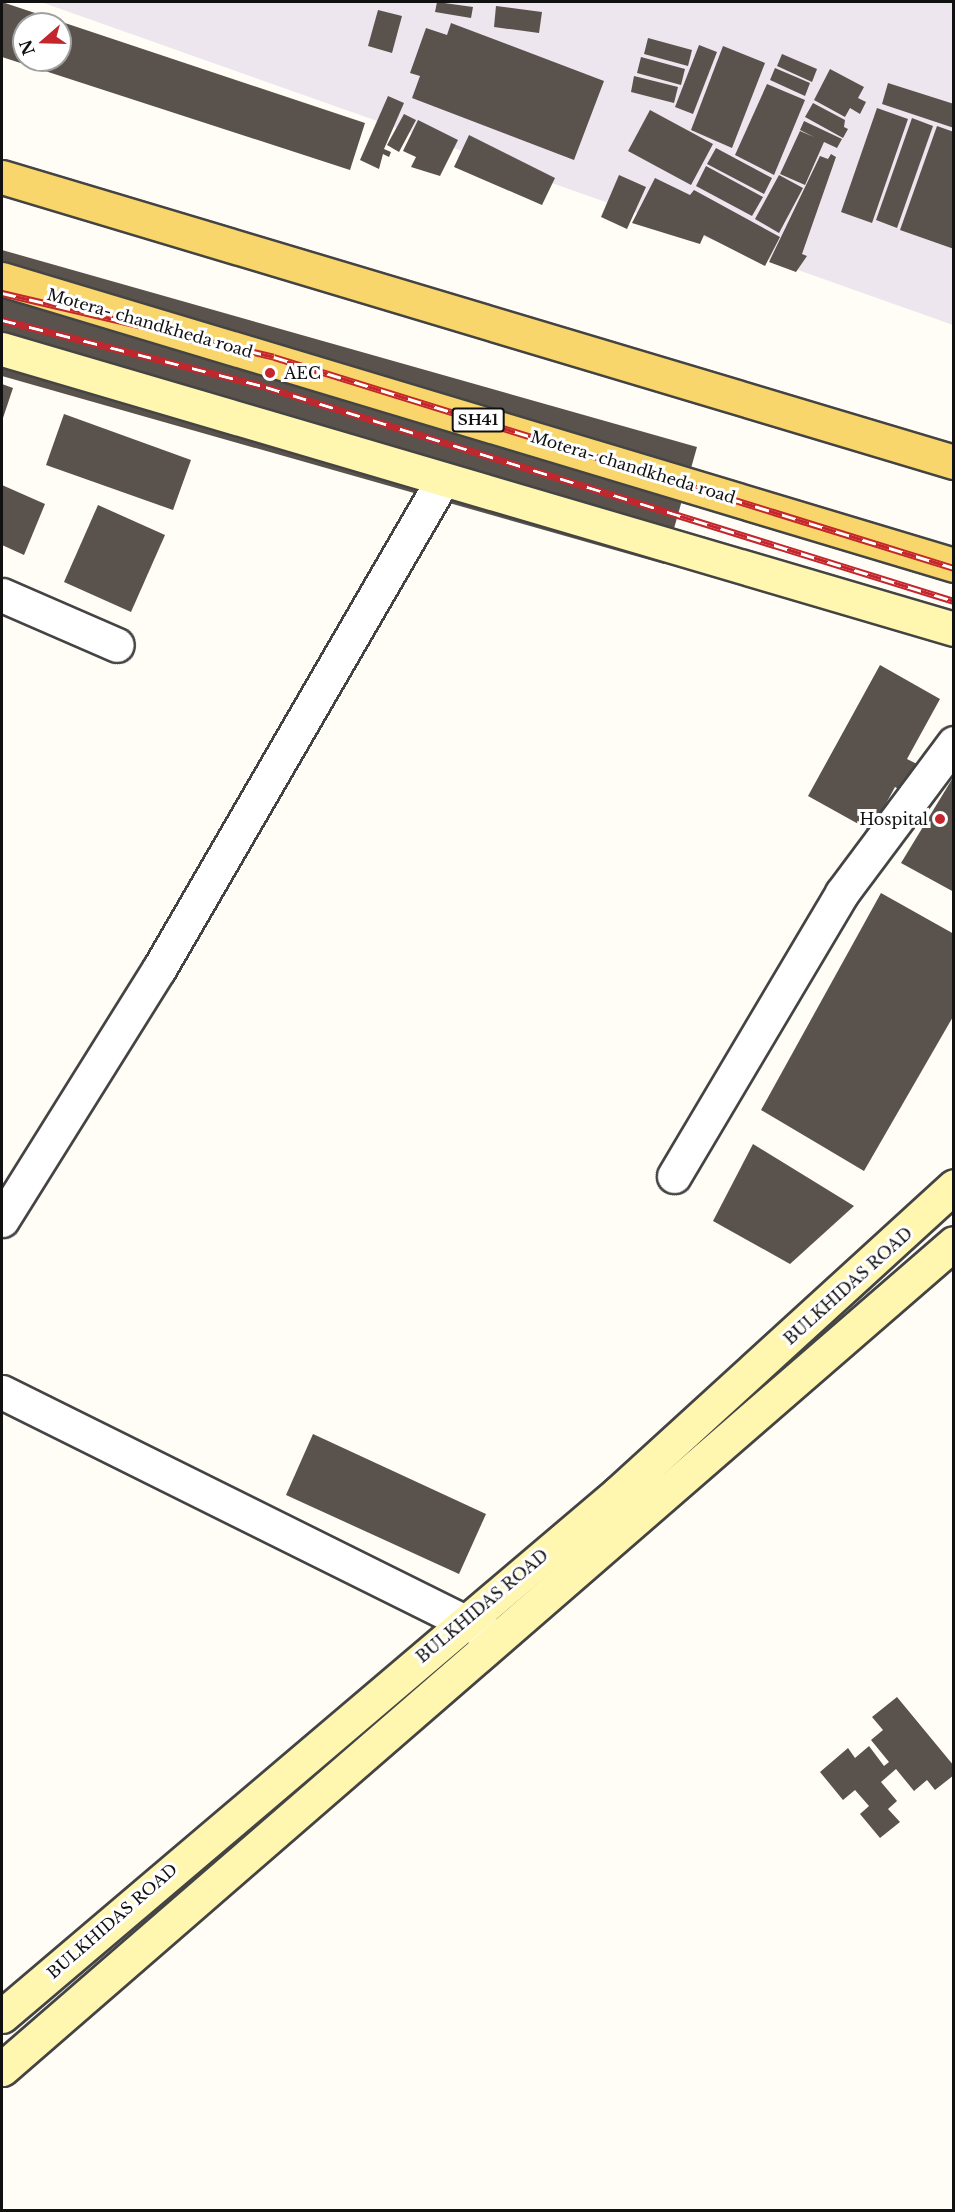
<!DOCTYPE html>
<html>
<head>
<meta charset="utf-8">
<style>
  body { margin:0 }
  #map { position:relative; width:955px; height:2212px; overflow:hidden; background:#fffdf5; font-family:"Libre Baskerville",serif }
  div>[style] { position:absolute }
  .industrial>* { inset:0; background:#eee6ef }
  .building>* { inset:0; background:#5a524d }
  .roads { filter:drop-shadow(2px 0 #444) drop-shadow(-2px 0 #444) drop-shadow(0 2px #444) drop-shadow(0 -2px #444) }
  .street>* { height:33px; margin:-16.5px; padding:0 16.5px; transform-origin:16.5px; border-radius:16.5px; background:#fff }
  .secondary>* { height:33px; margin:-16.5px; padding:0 16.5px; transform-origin:16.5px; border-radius:16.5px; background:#fff6b0 }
  .primary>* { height:33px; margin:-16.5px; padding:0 16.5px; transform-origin:16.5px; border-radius:16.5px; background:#f9d66b }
  .rail>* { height:7px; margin-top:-3.5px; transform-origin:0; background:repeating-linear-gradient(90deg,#fff 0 14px,#c4262e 0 28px); box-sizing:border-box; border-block:2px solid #c4262e }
  .dots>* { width:16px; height:16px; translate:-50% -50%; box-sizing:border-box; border:3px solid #fff; border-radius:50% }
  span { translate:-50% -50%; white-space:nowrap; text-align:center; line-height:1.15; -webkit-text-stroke:6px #fff; paint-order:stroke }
  .shield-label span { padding:2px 4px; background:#fff; border:2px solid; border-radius:4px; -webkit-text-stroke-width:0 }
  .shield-label { font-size:15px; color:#111; font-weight:700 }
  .street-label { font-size:16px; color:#111 }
  .poi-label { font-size:16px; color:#111 }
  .left { translate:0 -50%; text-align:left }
  .right { translate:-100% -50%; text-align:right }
  .frame { position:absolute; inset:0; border:3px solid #111; pointer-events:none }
  .north { position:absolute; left:12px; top:12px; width:60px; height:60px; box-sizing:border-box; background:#fff; border:2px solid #a0a0a0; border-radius:50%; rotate:250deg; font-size:16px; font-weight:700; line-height:24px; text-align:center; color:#111 }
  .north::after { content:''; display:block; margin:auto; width:21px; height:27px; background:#c4262e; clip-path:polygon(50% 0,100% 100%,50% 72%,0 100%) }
</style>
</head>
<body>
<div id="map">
  <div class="industrial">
    <i style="clip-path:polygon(41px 2px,953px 2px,953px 325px)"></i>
  </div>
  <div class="building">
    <i style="clip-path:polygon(evenodd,2px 2px,365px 123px,350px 170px,2px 57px,2px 2px,24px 24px,60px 24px,60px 60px,24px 60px,24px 24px)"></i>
    <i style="clip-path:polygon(437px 2px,473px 7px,471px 18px,435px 12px)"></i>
    <i style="clip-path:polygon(496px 6px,542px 12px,539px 33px,494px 27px)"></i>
    <i style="clip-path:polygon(378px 10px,402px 16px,392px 53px,368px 46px)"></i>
    <i style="clip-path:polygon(451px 23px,604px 81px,574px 160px,412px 98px,420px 76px,410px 73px,426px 28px,447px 35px)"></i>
    <i style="clip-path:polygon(648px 38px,692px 50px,688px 66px,644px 54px)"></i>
    <i style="clip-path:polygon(699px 45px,717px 52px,693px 114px,675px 107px)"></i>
    <i style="clip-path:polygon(723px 46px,765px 63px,732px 148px,691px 130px)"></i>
    <i style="clip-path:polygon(782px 54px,817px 69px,812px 82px,777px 66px)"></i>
    <i style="clip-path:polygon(641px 57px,685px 69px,681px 85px,637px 73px)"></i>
    <i style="clip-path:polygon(775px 68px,810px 83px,805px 96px,770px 80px)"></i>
    <i style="clip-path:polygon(830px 69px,864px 87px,858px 98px,866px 102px,860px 114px,850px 108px,845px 117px,814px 100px)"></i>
    <i style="clip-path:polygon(634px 76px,678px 87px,674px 103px,631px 92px)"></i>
    <i style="clip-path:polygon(888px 83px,954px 104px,954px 128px,882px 104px)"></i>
    <i style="clip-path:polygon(767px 84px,805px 100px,774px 175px,735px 155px)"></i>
    <i style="clip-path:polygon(388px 96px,404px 103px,384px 149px,391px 152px,389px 157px,383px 154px,379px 169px,360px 160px)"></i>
    <i style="clip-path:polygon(813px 103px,845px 120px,844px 127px,848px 129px,843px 138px,805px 117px)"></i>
    <i style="clip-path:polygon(877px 108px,908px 119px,872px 223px,841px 212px)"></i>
    <i style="clip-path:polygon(650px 110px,713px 144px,691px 185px,628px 151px)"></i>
    <i style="clip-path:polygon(404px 114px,416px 120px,399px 152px,387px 145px)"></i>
    <i style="clip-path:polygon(912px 118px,933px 126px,897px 228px,876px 220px)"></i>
    <i style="clip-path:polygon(418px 120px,458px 140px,440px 176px,411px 167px,416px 157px,403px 151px)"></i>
    <i style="clip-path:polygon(804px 121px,842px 139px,837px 148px,824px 142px,805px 185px,780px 174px,800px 131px,814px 137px,800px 130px)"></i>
    <i style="clip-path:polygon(937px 126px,954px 132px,954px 249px,900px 230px)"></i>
    <i style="clip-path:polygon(469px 135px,555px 178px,542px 205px,454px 167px)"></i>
    <i style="clip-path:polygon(716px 148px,772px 178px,764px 194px,707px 164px)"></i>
    <i style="clip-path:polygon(831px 154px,836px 157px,802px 254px,807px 256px,796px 272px,769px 262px,820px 156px,828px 159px)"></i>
    <i style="clip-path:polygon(706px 166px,763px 197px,752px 216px,696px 186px)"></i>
    <i style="clip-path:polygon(619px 175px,646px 187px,627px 229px,601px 217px)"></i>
    <i style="clip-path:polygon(779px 175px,803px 188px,779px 233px,755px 219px)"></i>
    <i style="clip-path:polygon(655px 178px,690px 195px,694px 190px,780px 237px,765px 266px,704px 235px,700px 244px,632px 223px)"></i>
    <i style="clip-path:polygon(2px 250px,697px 447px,664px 564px,2px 376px)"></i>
    <i style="clip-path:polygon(2px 384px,13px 388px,2px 421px)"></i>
    <i style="clip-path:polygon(64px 414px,191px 460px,173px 510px,46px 465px)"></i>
    <i style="clip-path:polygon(2px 485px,45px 504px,24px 555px,2px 545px)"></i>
    <i style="clip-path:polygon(98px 505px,165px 535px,131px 612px,64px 582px)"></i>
    <i style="clip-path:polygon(880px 665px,940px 699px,907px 759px,919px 765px,904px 792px,895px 787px,871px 831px,808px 796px)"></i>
    <i style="clip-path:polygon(954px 776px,954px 892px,901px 863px)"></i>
    <i style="clip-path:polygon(881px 893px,954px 934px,954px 1015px,864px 1171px,761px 1110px)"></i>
    <i style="clip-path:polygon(753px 1144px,854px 1206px,790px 1264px,713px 1221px)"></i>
    <i style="clip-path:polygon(313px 1434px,486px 1514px,459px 1574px,286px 1495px)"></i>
    <i style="clip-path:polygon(897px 1697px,954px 1766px,954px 1775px,935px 1790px,927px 1780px,914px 1791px,896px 1769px,881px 1782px,897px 1801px,888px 1809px,900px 1822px,880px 1838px,860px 1814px,869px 1806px,855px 1790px,843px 1800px,820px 1772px,848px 1748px,855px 1758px,869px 1746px,884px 1766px,889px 1762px,871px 1740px,883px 1730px,872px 1717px)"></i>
  </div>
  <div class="roads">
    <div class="street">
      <i style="left:2px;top:595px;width:125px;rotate:23.5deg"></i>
      <i style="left:674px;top:1176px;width:329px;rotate:-59.3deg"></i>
      <i style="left:842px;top:893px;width:187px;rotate:-53.3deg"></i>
      <i style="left:2px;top:1220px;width:296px;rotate:-58deg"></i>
      <i style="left:159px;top:969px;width:566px;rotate:-59.9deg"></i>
      <i style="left:2px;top:1392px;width:544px;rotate:26.42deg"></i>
    </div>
    <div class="secondary">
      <i style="left:2px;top:349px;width:992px;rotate:16.39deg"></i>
      <i style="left:2px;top:2016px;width:808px;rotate:-40.33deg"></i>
      <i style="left:618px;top:1493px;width:455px;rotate:-42.4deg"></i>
      <i style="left:2px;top:2069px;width:1260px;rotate:-40.95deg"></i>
    </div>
    <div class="primary">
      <i style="left:2px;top:177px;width:994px;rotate:16.67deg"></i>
      <i style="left:2px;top:279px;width:994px;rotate:16.72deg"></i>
    </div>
  </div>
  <div class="rail">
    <i style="left:2px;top:293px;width:279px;rotate:13.2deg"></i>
    <i style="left:274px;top:357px;width:712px;rotate:17.24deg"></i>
    <i style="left:2px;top:320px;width:272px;rotate:14.2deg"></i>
    <i style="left:266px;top:387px;width:721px;rotate:17.28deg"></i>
  </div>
  <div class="dots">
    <i style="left:270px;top:373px;background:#c4262e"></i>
    <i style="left:940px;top:819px;background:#c4262e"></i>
  </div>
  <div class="shield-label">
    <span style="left:478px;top:420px">SH41</span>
  </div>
  <div class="street-label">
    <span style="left:150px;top:323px;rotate:16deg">Motera- chandkheda road</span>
    <span style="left:633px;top:467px;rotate:17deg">Motera- chandkheda road</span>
    <span style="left:848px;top:1286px;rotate:-42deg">BULKHIDAS ROAD</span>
    <span style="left:482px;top:1606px;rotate:-40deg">BULKHIDAS ROAD</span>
    <span style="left:112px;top:1921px;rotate:-41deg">BULKHIDAS ROAD</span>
  </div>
  <div class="poi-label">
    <span class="left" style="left:284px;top:373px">AEC</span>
    <span class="right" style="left:928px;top:819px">Hospital</span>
  </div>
  <div class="frame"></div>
  <div class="north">N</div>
</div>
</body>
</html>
